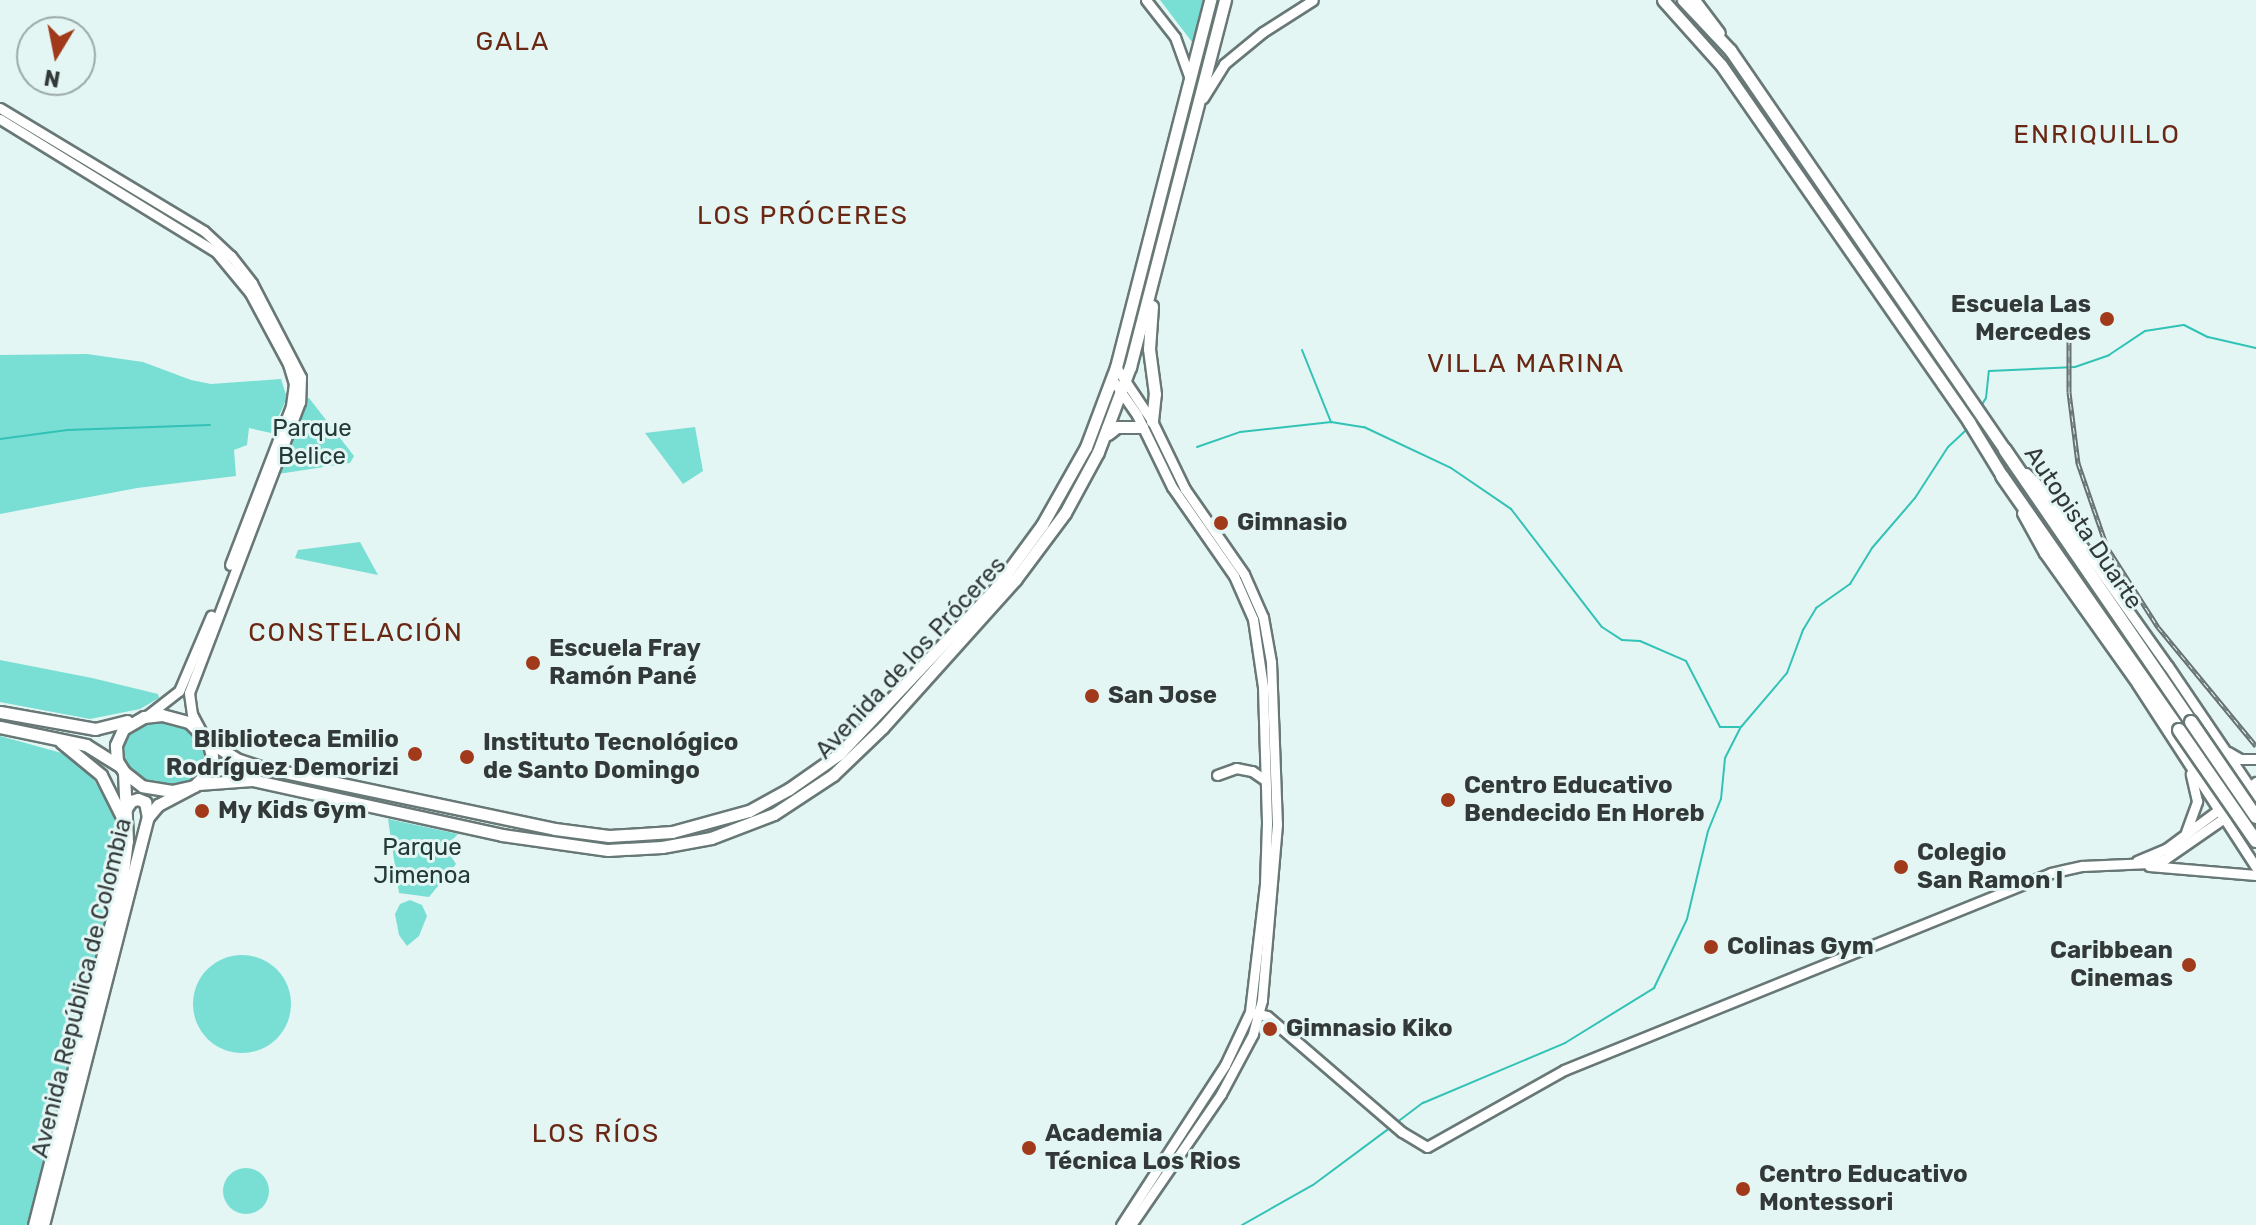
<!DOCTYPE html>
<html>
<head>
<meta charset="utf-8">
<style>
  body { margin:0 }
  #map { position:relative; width:2256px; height:1225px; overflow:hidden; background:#e3f6f4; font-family:Rubik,sans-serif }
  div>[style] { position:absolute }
  .green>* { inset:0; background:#79ded4 }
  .round { border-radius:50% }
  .stream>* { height:2px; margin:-1px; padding:0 1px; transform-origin:1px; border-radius:1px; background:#32c2b6 }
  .roads { filter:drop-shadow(2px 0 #687876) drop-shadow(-2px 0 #687876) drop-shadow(0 2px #687876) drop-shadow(0 -2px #687876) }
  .secondary>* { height:9px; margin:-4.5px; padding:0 4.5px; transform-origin:4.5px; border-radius:4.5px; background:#fff }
  .primary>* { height:11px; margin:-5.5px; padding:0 5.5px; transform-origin:5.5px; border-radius:5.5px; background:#fff }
  .trunk>* { height:11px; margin:-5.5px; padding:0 5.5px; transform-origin:5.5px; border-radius:5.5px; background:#fff }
  .motorway>* { height:12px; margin:-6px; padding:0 6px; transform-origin:6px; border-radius:6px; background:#fff }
  .rail>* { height:5px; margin-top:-2.5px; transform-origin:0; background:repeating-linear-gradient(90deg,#e3f6f4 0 6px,#667170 0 12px); box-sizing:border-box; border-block:2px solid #667170 }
  .bridges { filter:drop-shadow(2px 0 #687876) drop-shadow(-2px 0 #687876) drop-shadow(0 2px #687876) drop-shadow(0 -2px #687876) }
  .motorway-bridge>* { height:12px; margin:-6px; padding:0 6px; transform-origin:6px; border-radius:6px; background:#fff }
  .dots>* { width:22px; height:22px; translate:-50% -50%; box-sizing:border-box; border:4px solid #e3f6f4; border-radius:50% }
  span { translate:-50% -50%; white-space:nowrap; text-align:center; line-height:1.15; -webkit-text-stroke:6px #e3f6f4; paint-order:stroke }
  .poi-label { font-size:24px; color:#323938; font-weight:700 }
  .right { translate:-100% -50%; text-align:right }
  .left { translate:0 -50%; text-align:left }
  .park-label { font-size:24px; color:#223a37 }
  .street-label { font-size:24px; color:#323938 }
  .neighbourhood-label { font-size:26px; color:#6a2714; letter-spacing:2px }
  .north { position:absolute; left:16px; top:16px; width:80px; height:80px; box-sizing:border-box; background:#e3f6f4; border:2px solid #9caaa9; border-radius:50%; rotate:190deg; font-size:22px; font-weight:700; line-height:32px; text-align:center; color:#323938 }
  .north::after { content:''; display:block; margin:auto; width:28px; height:36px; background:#a13a1a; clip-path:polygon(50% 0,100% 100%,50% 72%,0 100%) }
</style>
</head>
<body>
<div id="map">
  <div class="green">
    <i style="clip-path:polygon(1160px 0,1205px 0,1195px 46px)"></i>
    <i style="clip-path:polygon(87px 354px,143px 362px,191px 380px,211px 384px,281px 379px,287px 398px,271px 433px,249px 428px,247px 445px,234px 450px,236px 476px,137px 488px,0 514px,0 355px)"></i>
    <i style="clip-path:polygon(309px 398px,354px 456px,350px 463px,278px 474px,275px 467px,302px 399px)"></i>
    <i style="clip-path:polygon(695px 427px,703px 471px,683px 484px,645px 433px)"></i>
    <i style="clip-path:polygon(360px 542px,378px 575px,295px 558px,298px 550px)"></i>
    <i style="clip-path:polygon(0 660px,92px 678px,158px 694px,159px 698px,140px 709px,90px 719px,0 702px)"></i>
    <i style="clip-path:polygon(166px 719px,193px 730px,207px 748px,206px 768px,193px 780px,178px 787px,139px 780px,123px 764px,120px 743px,123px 735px,139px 721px)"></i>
    <i style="clip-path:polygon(0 736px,69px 755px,94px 780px,113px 810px,122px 849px,28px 1225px,0 1225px)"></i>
    <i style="clip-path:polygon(388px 819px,458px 834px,445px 847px,456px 864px,429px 897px,399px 893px)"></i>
    <i style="clip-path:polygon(410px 900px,422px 905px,427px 916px,419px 936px,407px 946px,399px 935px,395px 914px,400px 904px)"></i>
    <i class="round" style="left:193px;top:955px;width:98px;height:98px"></i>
    <i class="round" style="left:223px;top:1168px;width:46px;height:46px"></i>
  </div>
  <div class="stream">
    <i style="left:1302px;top:350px;width:78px;rotate:68.1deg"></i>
    <i style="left:1981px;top:406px;width:9px;rotate:-58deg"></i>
    <i style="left:1986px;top:398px;width:27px;rotate:-84deg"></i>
    <i style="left:1989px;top:371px;width:86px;rotate:-2.7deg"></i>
    <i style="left:2075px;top:367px;width:36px;rotate:-19deg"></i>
    <i style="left:2109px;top:355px;width:43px;rotate:-33.7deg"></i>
    <i style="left:2145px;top:331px;width:39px;rotate:-9deg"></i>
    <i style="left:2184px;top:325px;width:27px;rotate:27deg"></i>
    <i style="left:2208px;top:337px;width:49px;rotate:12.9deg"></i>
    <i style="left:0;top:439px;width:68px;rotate:-7.7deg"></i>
    <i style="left:67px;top:430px;width:143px;rotate:-2deg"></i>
    <i style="left:1197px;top:447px;width:46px;rotate:-19.2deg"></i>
    <i style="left:1240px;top:432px;width:92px;rotate:-6.3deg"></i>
    <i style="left:1331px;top:422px;width:33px;rotate:9deg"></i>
    <i style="left:1364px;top:427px;width:96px;rotate:25.2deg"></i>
    <i style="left:1451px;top:468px;width:73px;rotate:34.3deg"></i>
    <i style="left:1511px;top:509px;width:149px;rotate:52.4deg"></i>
    <i style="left:1602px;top:627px;width:24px;rotate:33deg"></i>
    <i style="left:1622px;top:640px;width:18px;rotate:3deg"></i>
    <i style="left:1640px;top:641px;width:50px;rotate:23.5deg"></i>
    <i style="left:1686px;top:661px;width:74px;rotate:62.7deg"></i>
    <i style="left:1720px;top:727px;width:19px"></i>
    <i style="left:1396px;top:1123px;width:34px;rotate:-37deg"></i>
    <i style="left:1423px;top:1103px;width:154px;rotate:-22.9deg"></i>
    <i style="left:1565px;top:1043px;width:105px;rotate:-31.7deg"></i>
    <i style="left:1654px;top:988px;width:76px;rotate:-64.4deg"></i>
    <i style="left:1687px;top:919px;width:90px;rotate:-76.6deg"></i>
    <i style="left:1708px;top:831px;width:35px;rotate:-68deg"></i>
    <i style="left:1721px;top:799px;width:41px;rotate:-84.4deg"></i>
    <i style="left:1725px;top:758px;width:35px;rotate:-63deg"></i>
    <i style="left:1741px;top:727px;width:71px;rotate:-49.6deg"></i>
    <i style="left:1787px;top:673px;width:46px;rotate:-69.6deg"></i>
    <i style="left:1803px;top:630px;width:26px;rotate:-59deg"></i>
    <i style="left:1816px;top:608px;width:42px;rotate:-35.2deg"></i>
    <i style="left:1850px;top:584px;width:42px;rotate:-58.6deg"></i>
    <i style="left:1872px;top:548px;width:66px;rotate:-49.3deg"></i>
    <i style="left:1915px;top:498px;width:61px;rotate:-57.1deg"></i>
    <i style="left:1948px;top:447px;width:26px;rotate:-43deg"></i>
    <i style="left:1242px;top:1225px;width:81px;rotate:-29.4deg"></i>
    <i style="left:1313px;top:1185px;width:97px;rotate:-36.6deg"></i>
  </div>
  <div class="roads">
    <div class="secondary">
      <i style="left:1146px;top:0;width:47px;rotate:51.9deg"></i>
      <i style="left:1175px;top:37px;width:41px;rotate:70.3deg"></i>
      <i style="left:1203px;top:98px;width:40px;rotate:-58deg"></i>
      <i style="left:1224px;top:64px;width:50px;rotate:-39.4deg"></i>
      <i style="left:1263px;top:32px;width:59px;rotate:-32.6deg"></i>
      <i style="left:0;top:108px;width:238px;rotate:31.1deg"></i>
      <i style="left:204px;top:231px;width:37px;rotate:43deg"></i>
      <i style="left:231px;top:256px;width:34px;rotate:52deg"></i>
      <i style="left:252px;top:283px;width:106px;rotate:62.5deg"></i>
      <i style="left:301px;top:377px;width:25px;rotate:92deg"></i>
      <i style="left:300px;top:402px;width:311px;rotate:110.9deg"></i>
      <i style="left:189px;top:693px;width:21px;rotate:82deg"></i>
      <i style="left:192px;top:714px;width:19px;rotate:62deg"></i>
      <i style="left:0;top:119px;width:254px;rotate:31.6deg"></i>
      <i style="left:216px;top:252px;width:53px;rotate:50.3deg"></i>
      <i style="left:250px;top:293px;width:81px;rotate:61.8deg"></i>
      <i style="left:288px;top:364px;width:21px;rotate:73deg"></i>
      <i style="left:294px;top:384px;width:22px;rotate:98deg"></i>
      <i style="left:291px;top:406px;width:170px;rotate:111deg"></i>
      <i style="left:1116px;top:367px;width:65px;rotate:56.3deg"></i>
      <i style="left:1152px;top:421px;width:76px;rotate:64.1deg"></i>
      <i style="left:1185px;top:489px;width:103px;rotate:55.2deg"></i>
      <i style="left:1244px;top:574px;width:47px;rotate:66.2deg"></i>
      <i style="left:1263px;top:617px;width:46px;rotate:79.9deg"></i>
      <i style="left:1271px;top:662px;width:162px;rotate:87.9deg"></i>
      <i style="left:1277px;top:824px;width:177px;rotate:94.9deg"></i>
      <i style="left:1262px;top:1000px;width:35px;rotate:105deg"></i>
      <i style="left:1253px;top:1034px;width:68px;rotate:118.1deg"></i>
      <i style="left:1221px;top:1094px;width:159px;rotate:124.5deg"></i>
      <i style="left:1112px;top:379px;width:44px;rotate:55.2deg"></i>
      <i style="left:1137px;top:415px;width:80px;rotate:64.1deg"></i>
      <i style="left:1172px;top:487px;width:108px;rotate:55.1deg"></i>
      <i style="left:1234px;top:576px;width:47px;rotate:66.2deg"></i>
      <i style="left:1253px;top:619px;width:69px;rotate:81.6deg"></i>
      <i style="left:1263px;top:687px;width:136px;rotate:88.3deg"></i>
      <i style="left:1267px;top:823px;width:61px;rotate:91.9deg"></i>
      <i style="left:1265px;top:884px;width:129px;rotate:96.7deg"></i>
      <i style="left:1250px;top:1012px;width:59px;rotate:115.3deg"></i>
      <i style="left:1225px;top:1065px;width:191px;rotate:123deg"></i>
      <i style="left:2026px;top:473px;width:23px;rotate:45deg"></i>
      <i style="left:2042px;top:489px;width:217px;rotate:54.6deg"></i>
      <i style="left:2168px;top:666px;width:157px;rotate:55.9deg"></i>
      <i style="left:2022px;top:513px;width:46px;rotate:61.2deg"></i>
      <i style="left:2044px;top:553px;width:161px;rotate:54.6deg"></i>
      <i style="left:2137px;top:684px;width:218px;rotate:57deg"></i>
      <i style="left:148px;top:715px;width:39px;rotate:-38deg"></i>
      <i style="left:179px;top:691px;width:82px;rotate:-66.9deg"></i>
      <i style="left:2228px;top:752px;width:14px;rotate:30deg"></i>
      <i style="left:2240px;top:759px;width:16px"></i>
      <i style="left:1217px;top:775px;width:20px;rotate:-20deg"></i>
      <i style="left:1236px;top:768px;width:16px;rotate:11deg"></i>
      <i style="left:1252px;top:771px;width:16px;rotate:35deg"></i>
      <i style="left:2186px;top:832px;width:33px;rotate:-70deg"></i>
      <i style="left:2197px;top:801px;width:28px;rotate:-103deg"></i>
      <i style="left:2137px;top:861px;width:33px;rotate:-23deg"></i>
      <i style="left:2167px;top:848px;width:111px;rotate:-36.6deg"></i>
      <i style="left:2149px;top:866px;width:107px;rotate:4.8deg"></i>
      <i style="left:1250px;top:1012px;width:17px;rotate:13deg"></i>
      <i style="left:1267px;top:1016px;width:178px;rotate:40.7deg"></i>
      <i style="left:1402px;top:1132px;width:29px;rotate:31deg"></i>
      <i style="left:1427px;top:1147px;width:157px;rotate:-29.3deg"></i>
      <i style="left:1564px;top:1070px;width:525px;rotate:-22.02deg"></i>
      <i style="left:2051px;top:873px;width:32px;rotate:-13deg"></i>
      <i style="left:2082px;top:866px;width:68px;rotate:-2.5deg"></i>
      <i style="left:2150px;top:863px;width:16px;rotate:-15deg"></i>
      <i style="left:2165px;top:859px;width:111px;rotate:-34.7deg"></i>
    </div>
    <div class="primary">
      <i style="left:1694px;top:0;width:41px;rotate:52.9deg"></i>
      <i style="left:1152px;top:421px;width:27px;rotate:-84deg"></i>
      <i style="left:1155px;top:394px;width:45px;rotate:-97.6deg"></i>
      <i style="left:1149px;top:349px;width:43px;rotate:-86deg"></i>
      <i style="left:1108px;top:434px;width:11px;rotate:-38deg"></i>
      <i style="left:1117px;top:427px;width:25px"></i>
      <i style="left:0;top:712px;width:97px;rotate:10.1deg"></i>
      <i style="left:95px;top:729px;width:33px;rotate:-14deg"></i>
      <i style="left:162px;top:715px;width:28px;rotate:15deg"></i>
      <i style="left:189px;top:722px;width:27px;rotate:45deg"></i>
      <i style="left:208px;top:741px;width:16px;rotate:75deg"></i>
      <i style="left:212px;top:756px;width:15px;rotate:101deg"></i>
      <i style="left:209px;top:771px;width:21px;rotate:135deg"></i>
      <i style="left:194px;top:786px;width:23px;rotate:167deg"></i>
      <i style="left:172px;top:791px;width:30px;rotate:-171deg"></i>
      <i style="left:142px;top:786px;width:23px;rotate:-142deg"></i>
      <i style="left:124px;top:772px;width:13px;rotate:-122deg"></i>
      <i style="left:117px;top:761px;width:16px;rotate:-94deg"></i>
      <i style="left:116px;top:745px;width:17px;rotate:-66deg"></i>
      <i style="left:123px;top:729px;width:24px;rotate:-30deg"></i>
      <i style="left:144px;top:717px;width:18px;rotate:-6deg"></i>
      <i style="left:0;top:727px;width:88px;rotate:11.8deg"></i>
      <i style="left:86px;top:745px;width:39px;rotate:32deg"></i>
      <i style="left:208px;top:741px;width:36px;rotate:32deg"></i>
      <i style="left:239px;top:760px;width:23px;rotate:18deg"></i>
      <i style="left:261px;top:767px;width:300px;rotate:11.9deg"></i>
      <i style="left:555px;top:829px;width:54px;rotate:7.4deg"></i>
      <i style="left:609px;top:836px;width:63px;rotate:-3.6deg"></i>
      <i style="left:672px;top:832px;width:80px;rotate:-15.3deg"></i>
      <i style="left:749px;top:811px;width:46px;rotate:-28.8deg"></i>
      <i style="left:789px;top:789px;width:61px;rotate:-35deg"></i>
      <i style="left:839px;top:754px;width:227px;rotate:-46.6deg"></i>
      <i style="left:995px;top:589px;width:79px;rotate:-53.7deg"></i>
      <i style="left:1042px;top:525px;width:90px;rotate:-60.6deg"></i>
      <i style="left:1086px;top:447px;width:85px;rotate:-69.4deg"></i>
      <i style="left:1116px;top:367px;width:379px;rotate:-75.6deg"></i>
      <i style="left:61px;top:742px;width:52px;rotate:39.5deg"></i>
      <i style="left:101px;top:775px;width:47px;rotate:63.4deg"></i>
      <i style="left:198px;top:784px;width:54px;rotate:-4.2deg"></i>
      <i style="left:252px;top:780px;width:256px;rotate:12.4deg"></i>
      <i style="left:502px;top:835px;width:107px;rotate:8.1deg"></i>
      <i style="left:608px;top:850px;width:54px;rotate:-3.2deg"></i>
      <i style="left:662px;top:847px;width:50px;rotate:-10.4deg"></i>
      <i style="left:711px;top:838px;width:67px;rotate:-20.9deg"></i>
      <i style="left:774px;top:814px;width:71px;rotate:-33.5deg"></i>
      <i style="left:833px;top:775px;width:69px;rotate:-43.8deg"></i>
      <i style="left:883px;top:727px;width:198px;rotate:-48.1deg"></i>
      <i style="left:1015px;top:580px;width:84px;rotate:-53.3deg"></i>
      <i style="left:1065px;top:513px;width:69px;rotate:-61.6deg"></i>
      <i style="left:1098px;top:452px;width:91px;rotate:-69.4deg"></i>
      <i style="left:1130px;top:367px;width:379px;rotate:-75.5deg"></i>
      <i style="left:125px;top:810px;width:11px;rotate:-56deg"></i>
      <i style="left:131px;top:801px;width:7px;rotate:-16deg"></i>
      <i style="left:138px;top:799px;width:8px;rotate:23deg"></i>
      <i style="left:145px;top:802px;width:15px;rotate:79deg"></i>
      <i style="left:34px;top:1225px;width:356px;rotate:-75.7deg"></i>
      <i style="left:122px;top:880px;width:39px;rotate:-83deg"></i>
      <i style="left:127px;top:841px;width:69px;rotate:-92.5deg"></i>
      <i style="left:43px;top:1225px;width:421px;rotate:-75.6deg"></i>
      <i style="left:148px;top:817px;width:16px;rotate:-50deg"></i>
      <i style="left:158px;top:805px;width:41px;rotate:-27.8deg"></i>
    </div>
    <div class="trunk">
      <i style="left:1663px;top:0;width:87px;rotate:48.3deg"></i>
      <i style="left:1721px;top:65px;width:435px;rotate:55.2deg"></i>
      <i style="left:1969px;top:422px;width:63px;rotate:58.6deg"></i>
      <i style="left:1683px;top:0;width:69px;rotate:46.8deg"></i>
      <i style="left:1730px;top:50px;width:485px;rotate:55.5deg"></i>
    </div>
    <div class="motorway">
      <i style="left:2005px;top:450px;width:330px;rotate:55.6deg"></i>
      <i style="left:2002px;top:476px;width:310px;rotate:55.1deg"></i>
    </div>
  </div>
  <div class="rail">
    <i style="left:2069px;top:327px;width:65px;rotate:90deg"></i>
    <i style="left:2069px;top:392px;width:72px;rotate:82.8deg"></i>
    <i style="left:2078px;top:463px;width:89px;rotate:71deg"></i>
    <i style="left:2107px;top:547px;width:95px;rotate:57.5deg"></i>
    <i style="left:2158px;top:627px;width:154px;rotate:50.5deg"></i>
  </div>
  <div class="bridges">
    <div class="motorway-bridge">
      <i style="left:2191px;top:722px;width:115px;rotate:55.6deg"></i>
      <i style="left:2179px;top:730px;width:135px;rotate:55.3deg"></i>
    </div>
  </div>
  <div class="dots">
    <i style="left:2107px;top:319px;background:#a13a1a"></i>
    <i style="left:1221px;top:523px;background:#a13a1a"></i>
    <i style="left:533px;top:663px;background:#a13a1a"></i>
    <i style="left:1092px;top:696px;background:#a13a1a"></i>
    <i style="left:415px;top:754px;background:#a13a1a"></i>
    <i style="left:467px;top:757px;background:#a13a1a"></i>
    <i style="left:1448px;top:800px;background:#a13a1a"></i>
    <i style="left:202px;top:811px;background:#a13a1a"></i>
    <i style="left:1901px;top:867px;background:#a13a1a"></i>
    <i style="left:1711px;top:947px;background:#a13a1a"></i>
    <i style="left:2189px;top:965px;background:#a13a1a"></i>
    <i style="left:1270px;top:1029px;background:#a13a1a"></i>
    <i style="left:1029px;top:1148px;background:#a13a1a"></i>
    <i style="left:1743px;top:1189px;background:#a13a1a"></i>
  </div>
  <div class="poi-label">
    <span class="right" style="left:2091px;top:319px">Escuela Las<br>Mercedes</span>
    <span class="left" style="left:1237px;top:523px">Gimnasio</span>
    <span class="left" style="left:549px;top:663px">Escuela Fray<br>Ramón Pané</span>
    <span class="left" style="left:1108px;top:696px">San Jose</span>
    <span class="right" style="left:399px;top:754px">Bliblioteca Emilio<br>Rodríguez Demorizi</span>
    <span class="left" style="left:483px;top:757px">Instituto Tecnológico<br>de Santo Domingo</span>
    <span class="left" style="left:1464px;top:800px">Centro Educativo<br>Bendecido En Horeb</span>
    <span class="left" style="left:218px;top:811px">My Kids Gym</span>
    <span class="left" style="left:1917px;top:867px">Colegio<br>San Ramon I</span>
    <span class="left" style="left:1727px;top:947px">Colinas Gym</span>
    <span class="right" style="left:2173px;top:965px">Caribbean<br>Cinemas</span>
    <span class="left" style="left:1286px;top:1029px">Gimnasio Kiko</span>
    <span class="left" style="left:1045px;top:1148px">Academia<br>Técnica Los Rios</span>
    <span class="left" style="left:1759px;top:1189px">Centro Educativo<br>Montessori</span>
  </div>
  <div class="park-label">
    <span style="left:312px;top:443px">Parque<br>Belice</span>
    <span style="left:422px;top:862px">Parque<br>Jimenoa</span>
  </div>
  <div class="street-label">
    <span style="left:2083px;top:528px;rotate:56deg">Autopista Duarte</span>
    <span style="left:911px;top:658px;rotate:-47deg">Avenida de los Próceres</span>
    <span style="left:82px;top:988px;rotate:-76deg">Avenida República de Colombia</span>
  </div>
  <div class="neighbourhood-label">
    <span style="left:513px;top:42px">GALA</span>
    <span style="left:2097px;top:135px">ENRIQUILLO</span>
    <span style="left:803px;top:216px">LOS PRÓCERES</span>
    <span style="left:1526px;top:364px">VILLA MARINA</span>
    <span style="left:356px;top:633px">CONSTELACIÓN</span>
    <span style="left:596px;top:1134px">LOS RÍOS</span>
  </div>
  <div class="north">N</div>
</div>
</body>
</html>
